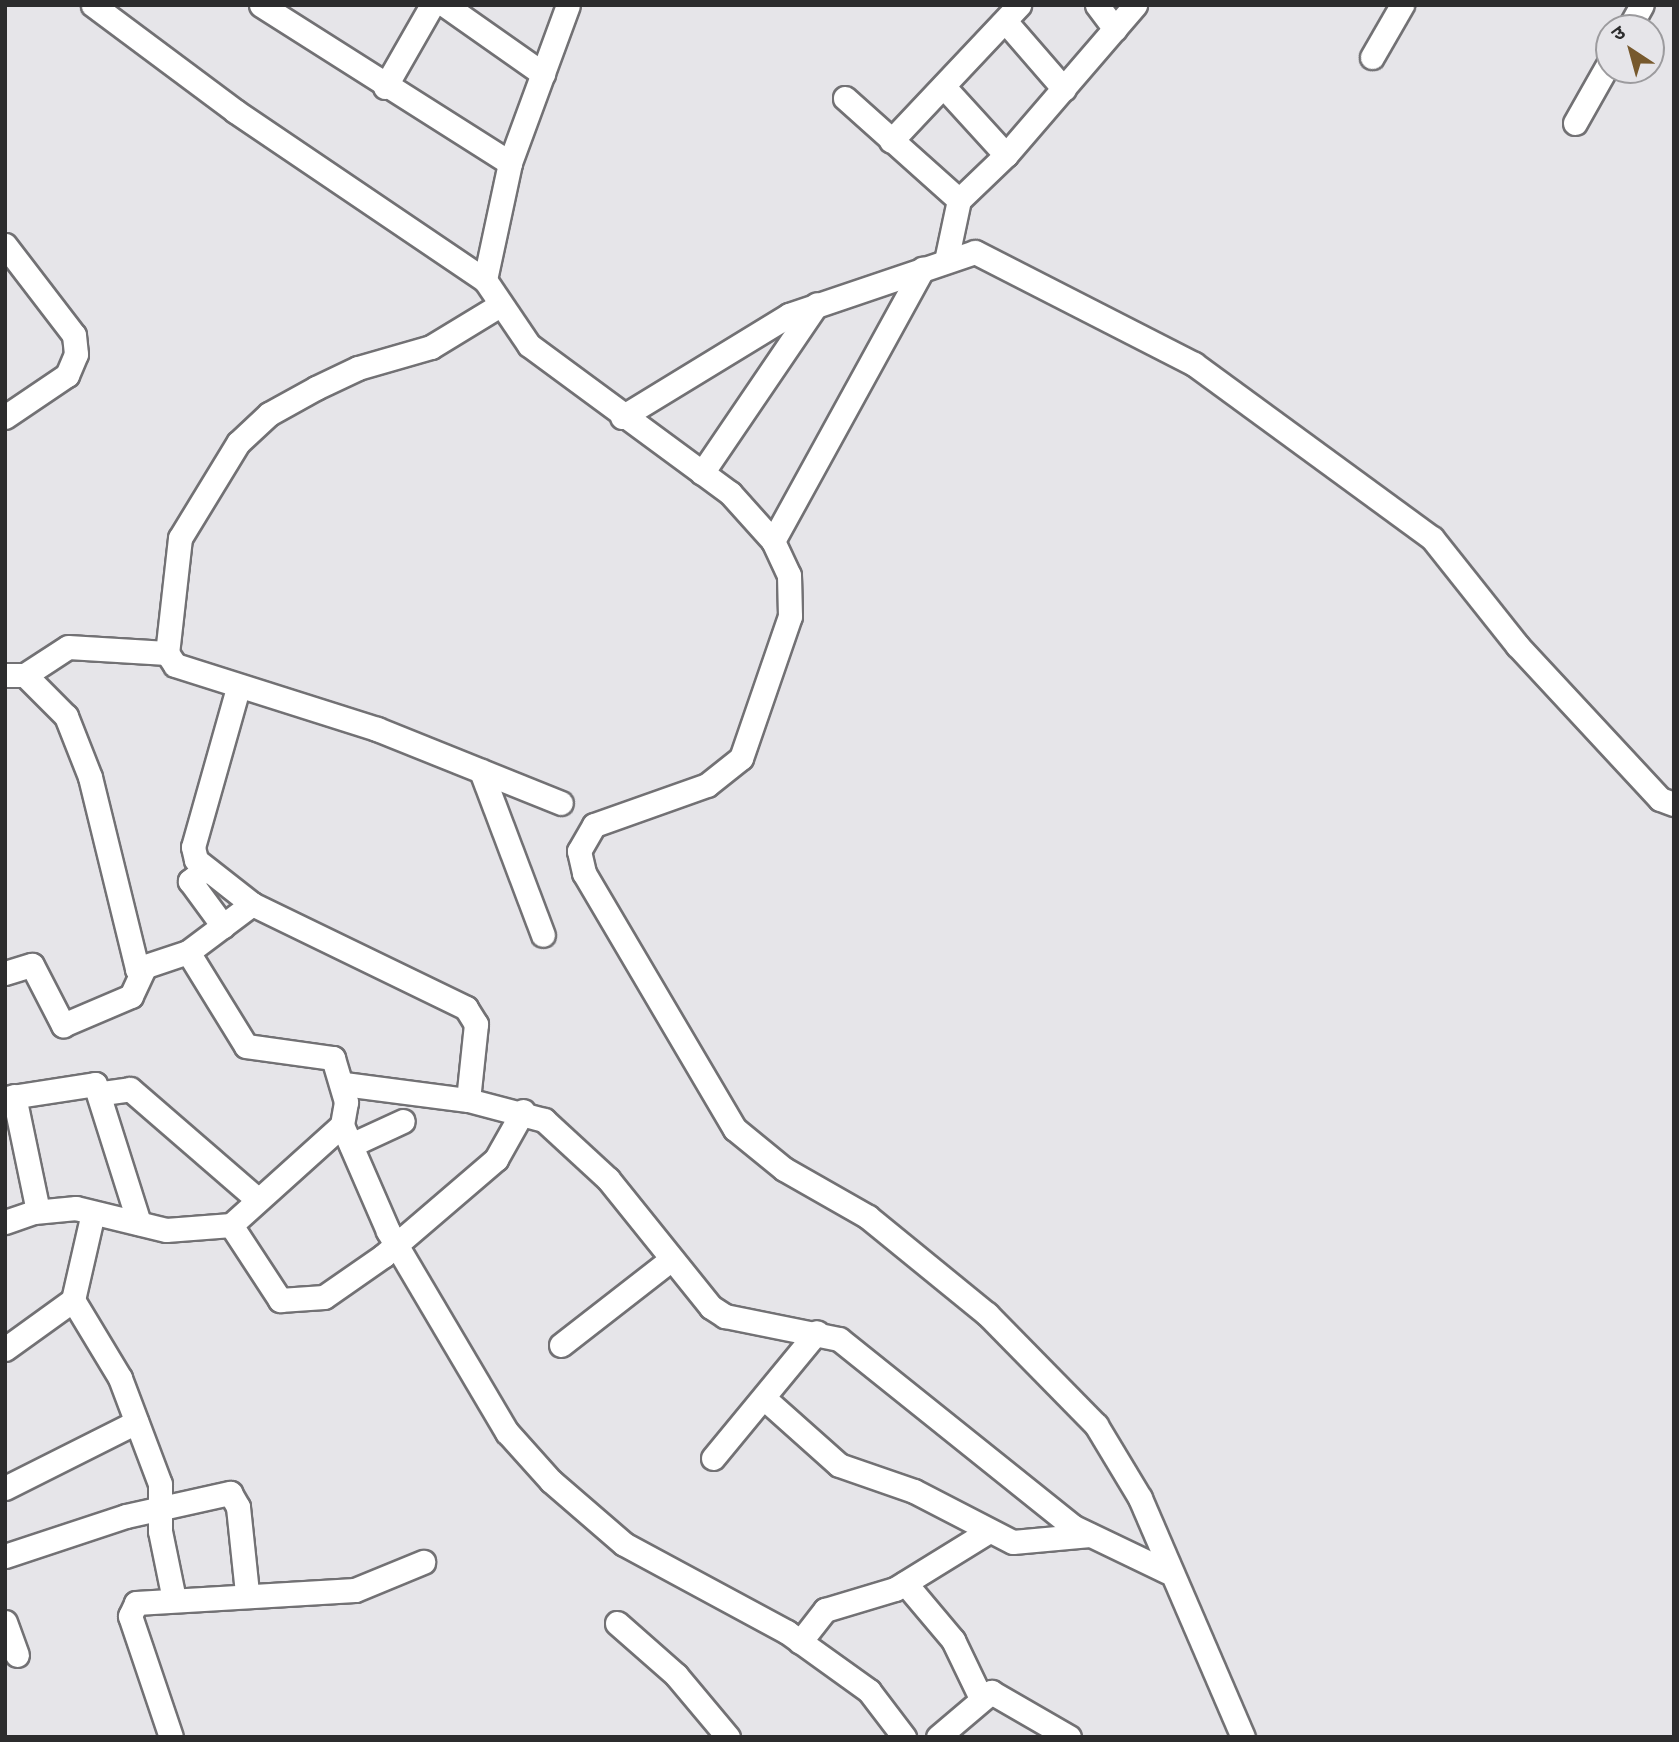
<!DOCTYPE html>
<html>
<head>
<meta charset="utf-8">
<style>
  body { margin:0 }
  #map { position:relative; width:1679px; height:1742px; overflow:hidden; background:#e6e5e9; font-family:Signika,"Noto Sans Devanagari",sans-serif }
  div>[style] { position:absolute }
  .roads { filter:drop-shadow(2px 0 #727174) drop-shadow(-2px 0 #727174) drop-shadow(0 2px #727174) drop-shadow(0 -2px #727174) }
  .street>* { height:23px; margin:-11.5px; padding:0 11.5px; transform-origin:11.5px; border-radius:11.5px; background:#fff }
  span { translate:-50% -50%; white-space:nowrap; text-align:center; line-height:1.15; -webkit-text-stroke:7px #e6e5e9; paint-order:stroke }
  .frame { position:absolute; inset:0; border:7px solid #2c2c2d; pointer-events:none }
  .north { position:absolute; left:1595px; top:14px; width:70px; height:70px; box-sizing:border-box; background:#e6e5e9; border:2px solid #9c9b9e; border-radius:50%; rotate:324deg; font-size:19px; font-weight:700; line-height:28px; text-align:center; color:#2c2c2d }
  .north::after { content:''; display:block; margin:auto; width:24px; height:32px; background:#77592d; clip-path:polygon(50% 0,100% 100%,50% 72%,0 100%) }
</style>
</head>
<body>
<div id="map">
  <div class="roads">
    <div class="street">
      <i style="left:93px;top:5px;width:177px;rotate:36.7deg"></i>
      <i style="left:235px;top:111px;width:302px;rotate:34.1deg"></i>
      <i style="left:261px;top:5px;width:295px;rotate:32.4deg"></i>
      <i style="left:445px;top:5px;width:120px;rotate:35.1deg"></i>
      <i style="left:568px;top:5px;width:168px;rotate:110.2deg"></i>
      <i style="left:510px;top:163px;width:120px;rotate:102.1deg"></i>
      <i style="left:485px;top:280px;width:78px;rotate:55.9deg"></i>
      <i style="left:529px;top:345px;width:250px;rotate:36.4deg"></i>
      <i style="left:730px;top:493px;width:64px;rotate:48.1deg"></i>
      <i style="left:773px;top:541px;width:38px;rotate:65deg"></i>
      <i style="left:789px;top:575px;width:41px;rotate:88.6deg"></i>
      <i style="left:790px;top:616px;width:150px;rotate:109deg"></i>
      <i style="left:741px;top:758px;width:43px;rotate:141.5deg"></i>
      <i style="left:707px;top:785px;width:120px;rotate:160.5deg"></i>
      <i style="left:594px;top:825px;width:30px;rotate:120deg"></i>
      <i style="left:579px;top:851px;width:23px;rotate:77deg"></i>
      <i style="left:584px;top:873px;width:297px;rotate:59.5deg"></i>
      <i style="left:735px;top:1129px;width:63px;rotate:39.2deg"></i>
      <i style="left:784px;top:1169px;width:97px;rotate:29.7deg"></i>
      <i style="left:868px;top:1217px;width:154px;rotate:39.2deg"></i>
      <i style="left:987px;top:1314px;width:156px;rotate:45.5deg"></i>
      <i style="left:1096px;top:1425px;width:85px;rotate:58.9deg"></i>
      <i style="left:1140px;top:1498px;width:260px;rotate:66.7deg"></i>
      <i style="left:1097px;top:5px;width:30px;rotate:53deg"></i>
      <i style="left:1005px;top:21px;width:90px;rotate:49.1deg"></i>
      <i style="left:1629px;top:28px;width:26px;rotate:-61deg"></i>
      <i style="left:1372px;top:57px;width:60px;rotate:-60deg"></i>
      <i style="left:385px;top:87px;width:95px;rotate:-60.2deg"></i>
      <i style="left:944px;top:87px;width:92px;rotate:47.6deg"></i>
      <i style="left:845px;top:98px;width:153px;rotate:41.8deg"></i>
      <i style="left:959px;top:200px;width:65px;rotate:-43.8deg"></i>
      <i style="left:1006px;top:155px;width:198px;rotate:-49.3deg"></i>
      <i style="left:1575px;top:123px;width:69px;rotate:-60.5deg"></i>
      <i style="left:891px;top:141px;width:187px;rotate:-46.7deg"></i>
      <i style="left:5px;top:245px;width:113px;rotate:52.5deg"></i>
      <i style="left:74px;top:335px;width:19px;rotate:84deg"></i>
      <i style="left:76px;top:354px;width:23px;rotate:113deg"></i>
      <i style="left:67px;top:375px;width:75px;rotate:145.9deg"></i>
      <i style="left:946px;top:261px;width:62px;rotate:-78deg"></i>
      <i style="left:500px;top:305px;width:81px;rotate:148.7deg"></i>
      <i style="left:431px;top:347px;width:76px;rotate:164deg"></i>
      <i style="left:358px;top:368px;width:47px;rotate:154.5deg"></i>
      <i style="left:316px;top:388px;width:54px;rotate:151deg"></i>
      <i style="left:269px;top:414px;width:42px;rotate:136.9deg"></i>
      <i style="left:238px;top:443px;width:111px;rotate:121.4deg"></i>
      <i style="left:180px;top:538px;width:116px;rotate:96.4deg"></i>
      <i style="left:167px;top:653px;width:14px;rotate:56deg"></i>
      <i style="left:175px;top:665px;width:212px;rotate:17.6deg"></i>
      <i style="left:377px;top:729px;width:198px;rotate:21.9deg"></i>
      <i style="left:622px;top:417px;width:196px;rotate:-31.4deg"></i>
      <i style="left:789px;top:315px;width:196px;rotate:-18.7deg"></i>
      <i style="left:975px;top:252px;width:246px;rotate:27.1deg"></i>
      <i style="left:1194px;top:364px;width:295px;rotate:36.2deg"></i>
      <i style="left:1432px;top:538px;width:137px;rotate:51.5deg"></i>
      <i style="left:1517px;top:645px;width:210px;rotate:47.1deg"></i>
      <i style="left:1660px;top:799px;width:15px;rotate:20deg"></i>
      <i style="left:702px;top:473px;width:204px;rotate:-55.8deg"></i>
      <i style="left:773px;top:541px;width:311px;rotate:-61.2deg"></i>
      <i style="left:5px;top:675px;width:20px"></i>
      <i style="left:25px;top:675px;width:58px;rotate:45deg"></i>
      <i style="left:66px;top:716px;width:66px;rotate:68.5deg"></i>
      <i style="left:90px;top:777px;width:198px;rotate:76.2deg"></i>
      <i style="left:137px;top:969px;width:54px;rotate:-18.4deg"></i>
      <i style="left:188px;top:952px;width:110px;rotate:58.3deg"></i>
      <i style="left:246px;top:1046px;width:88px;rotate:7.9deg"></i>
      <i style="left:333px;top:1058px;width:46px;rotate:73.5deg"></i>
      <i style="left:346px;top:1102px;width:23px;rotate:100deg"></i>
      <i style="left:342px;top:1125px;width:149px;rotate:138deg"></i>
      <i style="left:231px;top:1225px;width:65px;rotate:175.6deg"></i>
      <i style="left:166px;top:1230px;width:93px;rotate:-166.3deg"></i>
      <i style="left:76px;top:1208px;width:42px;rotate:174.6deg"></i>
      <i style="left:34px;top:1212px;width:31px;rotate:161deg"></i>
      <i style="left:25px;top:675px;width:51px;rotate:-33.1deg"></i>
      <i style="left:68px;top:647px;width:99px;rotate:3.5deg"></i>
      <i style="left:238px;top:688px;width:165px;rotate:105.8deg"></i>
      <i style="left:193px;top:847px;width:13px;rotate:77deg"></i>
      <i style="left:196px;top:860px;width:71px;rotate:38.2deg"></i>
      <i style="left:252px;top:904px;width:238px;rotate:25.9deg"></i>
      <i style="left:466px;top:1008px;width:19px;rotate:58deg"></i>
      <i style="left:476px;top:1024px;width:76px;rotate:96deg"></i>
      <i style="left:481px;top:771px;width:175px;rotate:69.3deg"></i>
      <i style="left:204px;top:870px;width:18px;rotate:142deg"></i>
      <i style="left:190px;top:881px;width:56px;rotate:53.7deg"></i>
      <i style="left:188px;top:952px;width:80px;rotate:-36.9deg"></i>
      <i style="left:5px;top:973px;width:28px;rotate:-17deg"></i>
      <i style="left:32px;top:965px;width:68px;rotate:62.7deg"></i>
      <i style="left:63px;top:1025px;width:74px;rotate:-23.1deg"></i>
      <i style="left:131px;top:996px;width:29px;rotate:-65deg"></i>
      <i style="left:344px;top:1084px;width:125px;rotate:7.4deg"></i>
      <i style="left:468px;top:1100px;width:79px;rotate:14.7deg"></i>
      <i style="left:544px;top:1120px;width:87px;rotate:42.7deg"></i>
      <i style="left:608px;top:1179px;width:164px;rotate:51.2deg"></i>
      <i style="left:711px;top:1307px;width:17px;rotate:33deg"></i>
      <i style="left:725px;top:1316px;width:116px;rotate:11.4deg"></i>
      <i style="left:839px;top:1339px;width:299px;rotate:38.7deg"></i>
      <i style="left:1072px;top:1526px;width:106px;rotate:25.6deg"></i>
      <i style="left:103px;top:1093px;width:27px;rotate:-8deg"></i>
      <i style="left:130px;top:1089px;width:168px;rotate:40.9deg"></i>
      <i style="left:14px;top:1096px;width:117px;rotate:78.2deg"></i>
      <i style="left:5px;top:1098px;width:91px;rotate:-8.8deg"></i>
      <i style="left:95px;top:1084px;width:146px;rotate:72.4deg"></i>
      <i style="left:342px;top:1125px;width:116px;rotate:66.5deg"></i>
      <i style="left:388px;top:1231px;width:234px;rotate:59.4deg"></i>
      <i style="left:507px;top:1432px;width:66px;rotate:48.1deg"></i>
      <i style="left:551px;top:1481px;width:96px;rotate:40.8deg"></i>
      <i style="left:624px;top:1544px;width:185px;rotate:28.4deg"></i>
      <i style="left:787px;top:1632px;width:101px;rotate:35.7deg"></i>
      <i style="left:869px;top:1691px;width:58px;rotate:52.7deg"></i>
      <i style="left:351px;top:1145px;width:57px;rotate:-24.8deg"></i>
      <i style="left:231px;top:1225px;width:90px;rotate:56.8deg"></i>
      <i style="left:280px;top:1300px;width:44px;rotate:-3.9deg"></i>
      <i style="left:324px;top:1297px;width:72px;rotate:-34.8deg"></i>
      <i style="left:383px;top:1256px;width:149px;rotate:-40.6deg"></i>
      <i style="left:496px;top:1159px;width:55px;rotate:-60.6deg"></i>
      <i style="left:73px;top:1300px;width:91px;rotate:58.9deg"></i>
      <i style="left:120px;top:1378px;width:113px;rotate:69.3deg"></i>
      <i style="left:160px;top:1484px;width:47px;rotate:90deg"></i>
      <i style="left:160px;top:1531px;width:69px;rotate:78.4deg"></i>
      <i style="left:561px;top:1345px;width:138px;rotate:-37.9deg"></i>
      <i style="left:5px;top:1349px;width:84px;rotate:-35.8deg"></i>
      <i style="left:73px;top:1300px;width:89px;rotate:-77.1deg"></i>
      <i style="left:765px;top:1399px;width:99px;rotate:41.7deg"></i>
      <i style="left:839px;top:1465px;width:79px;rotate:19.1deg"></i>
      <i style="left:914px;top:1491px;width:111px;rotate:27.3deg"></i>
      <i style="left:1013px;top:1542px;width:77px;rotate:-5.2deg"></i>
      <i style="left:713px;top:1458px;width:163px;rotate:-50.5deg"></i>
      <i style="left:5px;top:1488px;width:147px;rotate:-26.7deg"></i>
      <i style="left:5px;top:1556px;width:127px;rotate:-18.3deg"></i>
      <i style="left:126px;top:1516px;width:107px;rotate:-12.5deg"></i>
      <i style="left:230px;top:1493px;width:16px;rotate:60deg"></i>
      <i style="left:238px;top:1507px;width:86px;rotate:84deg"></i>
      <i style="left:905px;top:1583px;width:75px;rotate:49.9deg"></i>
      <i style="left:953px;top:1640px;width:62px;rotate:64.3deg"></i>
      <i style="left:5px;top:1622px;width:35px;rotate:70deg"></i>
      <i style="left:617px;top:1623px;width:79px;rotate:41.4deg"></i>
      <i style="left:676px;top:1675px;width:81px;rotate:50deg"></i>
      <i style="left:800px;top:1642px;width:41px;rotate:-52deg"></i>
      <i style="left:825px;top:1610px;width:73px;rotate:-16.7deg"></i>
      <i style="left:895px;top:1589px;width:110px;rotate:-31.7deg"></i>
      <i style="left:171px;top:1737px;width:128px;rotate:-108.7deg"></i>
      <i style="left:130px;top:1616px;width:14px;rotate:-65deg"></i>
      <i style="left:136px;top:1603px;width:219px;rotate:-3.4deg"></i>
      <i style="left:355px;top:1590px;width:74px;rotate:-22.4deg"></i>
      <i style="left:938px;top:1737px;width:70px;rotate:-40.3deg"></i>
      <i style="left:991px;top:1692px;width:90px;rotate:30deg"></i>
    </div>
  </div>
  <div class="frame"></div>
  <div class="north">उ</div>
</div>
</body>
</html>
